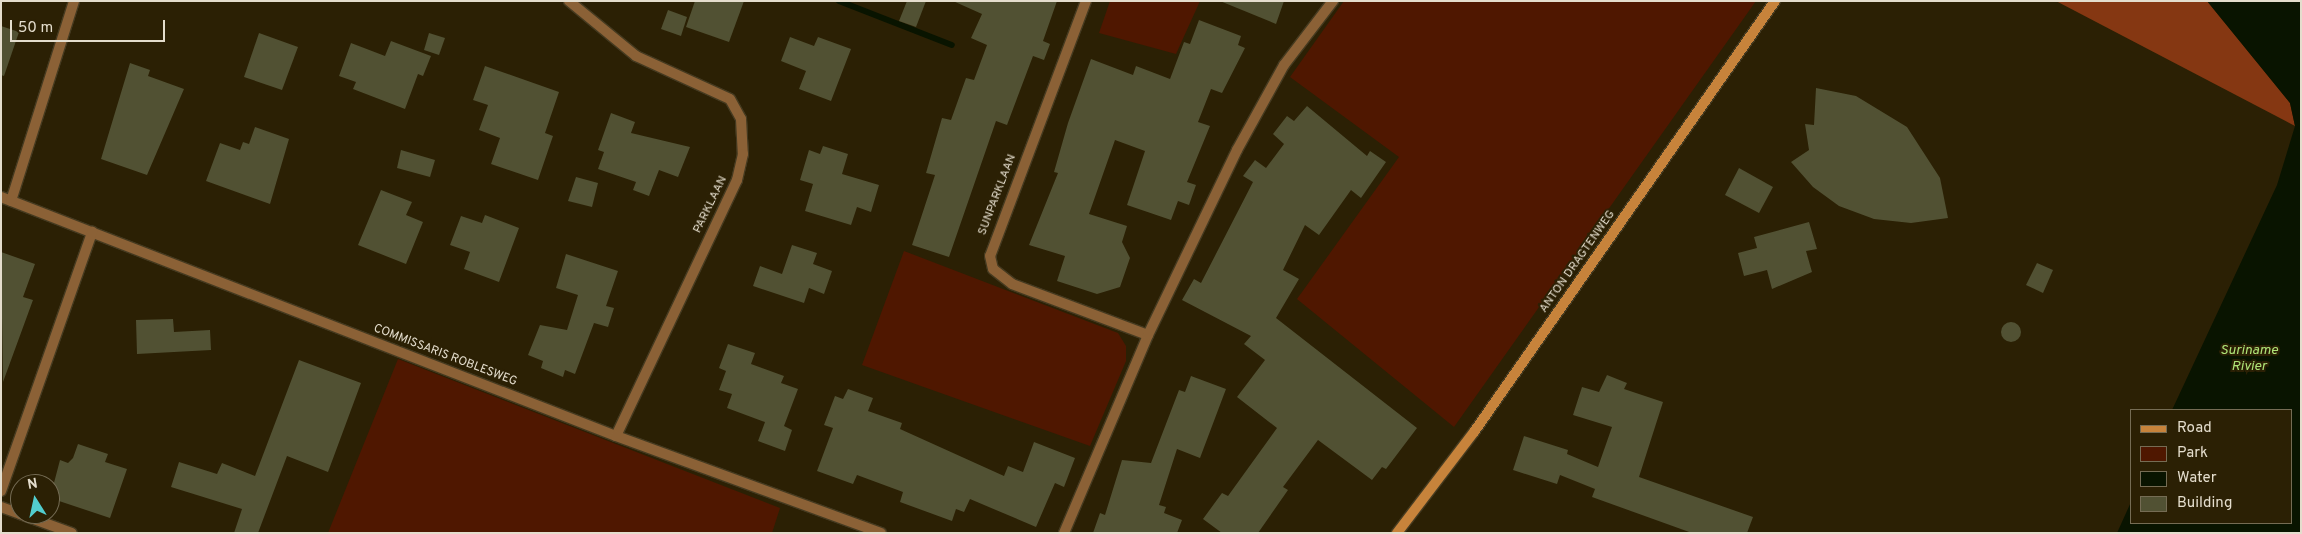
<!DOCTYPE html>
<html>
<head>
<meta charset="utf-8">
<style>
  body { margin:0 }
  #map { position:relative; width:2302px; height:534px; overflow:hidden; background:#2b2004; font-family:Overpass,sans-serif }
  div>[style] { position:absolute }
  .green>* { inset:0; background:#4f1700 }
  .forest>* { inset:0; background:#853712 }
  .water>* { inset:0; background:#091400 }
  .stream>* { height:6px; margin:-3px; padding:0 3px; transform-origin:3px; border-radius:3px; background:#091400 }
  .building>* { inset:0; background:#515133 }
  .round { border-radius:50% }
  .roads { filter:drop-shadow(1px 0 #453a20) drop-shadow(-1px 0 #453a20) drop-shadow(0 1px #453a20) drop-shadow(0 -1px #453a20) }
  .minor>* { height:10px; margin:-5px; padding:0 5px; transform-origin:5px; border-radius:5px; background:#8b6136 }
  .secondary>* { height:10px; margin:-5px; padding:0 5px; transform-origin:5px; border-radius:5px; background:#c7833b }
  span { translate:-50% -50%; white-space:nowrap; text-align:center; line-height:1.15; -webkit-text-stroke:4px #2b2004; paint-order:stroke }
  .street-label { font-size:12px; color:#e4ddcd }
  .water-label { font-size:14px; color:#aee377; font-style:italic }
  .frame { position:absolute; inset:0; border:2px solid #e4ddcd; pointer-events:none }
  .legend { position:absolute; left:2130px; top:409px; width:162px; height:115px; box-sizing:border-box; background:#2b2004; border:1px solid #756c54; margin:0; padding:6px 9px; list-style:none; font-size:15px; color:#e4ddcd }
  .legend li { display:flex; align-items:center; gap:10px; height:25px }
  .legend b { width:25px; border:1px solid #756c54 }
  .north { position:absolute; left:10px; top:474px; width:50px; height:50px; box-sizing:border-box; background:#2b2004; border:1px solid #756c54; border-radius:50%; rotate:350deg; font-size:14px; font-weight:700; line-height:20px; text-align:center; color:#e4ddcd }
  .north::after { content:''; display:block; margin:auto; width:18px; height:22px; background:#52cdce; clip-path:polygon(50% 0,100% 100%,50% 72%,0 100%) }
  .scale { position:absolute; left:10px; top:20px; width:155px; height:22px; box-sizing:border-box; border:2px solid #e4ddcd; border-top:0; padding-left:6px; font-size:15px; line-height:18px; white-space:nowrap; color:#e4ddcd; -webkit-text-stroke:4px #2b2004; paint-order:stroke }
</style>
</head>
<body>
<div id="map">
  <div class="green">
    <i style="clip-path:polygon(1110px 1px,1200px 1px,1176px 54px,1099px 33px)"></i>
    <i style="clip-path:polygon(1344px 1px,1756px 1px,1454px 427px,1297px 299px,1399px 157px,1290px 77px)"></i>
    <i style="clip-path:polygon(904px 251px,1118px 333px,1126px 346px,1126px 361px,1090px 446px,862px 365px)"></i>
    <i style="clip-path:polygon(398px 359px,780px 508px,772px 533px,328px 533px)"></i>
  </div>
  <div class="forest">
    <i style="clip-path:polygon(2056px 1px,2207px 1px,2290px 103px,2295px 126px)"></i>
  </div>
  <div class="water">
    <i style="clip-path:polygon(2207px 1px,2301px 1px,2301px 533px,2117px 533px,2131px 502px,2131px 523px,2291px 523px,2291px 410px,2172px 410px,2277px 185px,2295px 126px,2290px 103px)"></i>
  </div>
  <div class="stream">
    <i style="left:839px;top:1px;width:121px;rotate:21.3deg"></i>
  </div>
  <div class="building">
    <i style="clip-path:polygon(695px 1px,744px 1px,729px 42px,686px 27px)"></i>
    <i style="clip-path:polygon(907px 1px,926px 1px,916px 27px,899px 21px)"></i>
    <i style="clip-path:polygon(953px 1px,1057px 1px,1043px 41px,1050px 44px,1044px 60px,1033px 56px,1007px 125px,996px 121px,949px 257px,912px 245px,935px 175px,926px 173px,942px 118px,951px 120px,966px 78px,974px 80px,987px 45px,971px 38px,982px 14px)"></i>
    <i style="clip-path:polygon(1220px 1px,1284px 1px,1276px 24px)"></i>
    <i style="clip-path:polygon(668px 10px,687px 17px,681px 36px,661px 29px)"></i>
    <i style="clip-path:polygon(1199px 20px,1241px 36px,1238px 45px,1245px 48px,1222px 93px,1211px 89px,1198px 122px,1210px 126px,1187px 182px,1196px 185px,1189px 205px,1178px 201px,1171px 220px,1127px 205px,1145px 151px,1115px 140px,1089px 214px,1127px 226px,1122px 242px,1130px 258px,1120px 287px,1097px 294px,1057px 281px,1065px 256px,1029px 245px,1058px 173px,1054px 172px,1068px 123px,1091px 59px,1133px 75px,1136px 66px,1170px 79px,1184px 42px,1190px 44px)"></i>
    <i style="clip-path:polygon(1px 26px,19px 32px,4px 76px,1px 75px)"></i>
    <i style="clip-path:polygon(259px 33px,298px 47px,282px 90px,244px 77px)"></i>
    <i style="clip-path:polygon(429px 33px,445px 38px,439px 55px,424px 50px)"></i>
    <i style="clip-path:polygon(790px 37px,814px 46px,818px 37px,851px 49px,831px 101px,799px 89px,806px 71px,781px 61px)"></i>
    <i style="clip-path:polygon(391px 41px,431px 56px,423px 76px,418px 74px,405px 109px,353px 89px,356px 82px,339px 76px,351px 43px,385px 56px)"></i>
    <i style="clip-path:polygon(130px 63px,150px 70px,148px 76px,184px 89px,147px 175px,101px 159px)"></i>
    <i style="clip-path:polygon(485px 66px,559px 92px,545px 133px,553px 136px,538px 180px,491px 164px,500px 138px,479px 130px,488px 105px,473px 100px)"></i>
    <i style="clip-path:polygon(1816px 88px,1856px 96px,1907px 127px,1940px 178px,1948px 218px,1911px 223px,1874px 219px,1839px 206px,1813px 187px,1791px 162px,1809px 150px,1805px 124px,1814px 125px)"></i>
    <i style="clip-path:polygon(1307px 106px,1367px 156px,1370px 151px,1386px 162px,1361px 198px,1351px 190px,1319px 235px,1305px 225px,1283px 270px,1299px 279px,1276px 318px,1417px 428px,1386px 469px,1382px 467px,1372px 480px,1318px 440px,1283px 487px,1288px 490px,1258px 533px,1222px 533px,1203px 519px,1222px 493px,1228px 496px,1277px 428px,1237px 397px,1265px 360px,1244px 344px,1251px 336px,1182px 300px,1194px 279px,1201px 283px,1253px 182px,1243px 176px,1255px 160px,1266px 168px,1284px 144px,1273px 134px,1287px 116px,1294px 121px)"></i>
    <i style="clip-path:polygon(611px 113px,635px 122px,631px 133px,690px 147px,678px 177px,659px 170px,649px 196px,633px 190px,636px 182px,598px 169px,604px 152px,598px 150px)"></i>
    <i style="clip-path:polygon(255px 127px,289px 139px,270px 204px,206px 181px,220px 143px,240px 150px,243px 142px,249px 144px)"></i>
    <i style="clip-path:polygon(823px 146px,848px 154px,842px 174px,879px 185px,871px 212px,857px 207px,851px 225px,805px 211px,813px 184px,800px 180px,809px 150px,820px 154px)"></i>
    <i style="clip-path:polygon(401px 150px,435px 160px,430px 177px,397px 168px)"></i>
    <i style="clip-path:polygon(1739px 168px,1773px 187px,1759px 213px,1725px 195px)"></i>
    <i style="clip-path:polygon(576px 177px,598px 183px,592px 207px,568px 201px)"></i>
    <i style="clip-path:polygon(381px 190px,412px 202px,406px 215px,423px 222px,406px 264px,358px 245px)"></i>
    <i style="clip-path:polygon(485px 215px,519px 228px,499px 282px,464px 269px,470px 252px,450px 245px,461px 216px,482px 223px)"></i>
    <i style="clip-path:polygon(1809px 222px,1817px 249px,1806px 251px,1812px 272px,1772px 289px,1767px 270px,1744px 276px,1738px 253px,1757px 248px,1754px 237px)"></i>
    <i style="clip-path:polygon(792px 245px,817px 253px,813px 264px,832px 271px,824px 294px,809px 288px,804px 303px,753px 286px,760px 266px,782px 274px)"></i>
    <i style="clip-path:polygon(1px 252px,35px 264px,23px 297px,33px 300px,3px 382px)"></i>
    <i style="clip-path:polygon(566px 254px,618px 271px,606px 306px,614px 308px,608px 327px,594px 323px,575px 374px,565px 370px,563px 377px,541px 368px,543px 361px,528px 355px,540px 325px,567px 330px,578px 295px,556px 288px)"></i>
    <i style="clip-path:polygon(2037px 263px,2053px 270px,2043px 293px,2026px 285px)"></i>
    <i style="clip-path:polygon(173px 319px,174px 332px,210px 330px,211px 350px,137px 354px,136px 320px)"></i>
    <i class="round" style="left:2001px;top:322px;width:20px;height:20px"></i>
    <i style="clip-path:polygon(728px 344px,755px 353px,751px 364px,784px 376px,781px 383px,798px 389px,784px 426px,792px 430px,785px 451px,758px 441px,765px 422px,727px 408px,732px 394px,719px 390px,726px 371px,719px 368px)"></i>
    <i style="clip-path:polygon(299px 360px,361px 383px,328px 472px,287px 456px,258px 533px,234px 533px,242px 509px,171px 487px,179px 462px,217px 474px,222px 463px,255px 476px)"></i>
    <i style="clip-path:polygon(1607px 375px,1627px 383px,1624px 389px,1663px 402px,1639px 477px,1753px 517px,1747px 533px,1692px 533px,1592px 497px,1595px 489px,1560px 475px,1557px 484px,1513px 470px,1524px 436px,1568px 450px,1567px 454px,1598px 467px,1612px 427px,1573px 415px,1582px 387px,1599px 392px)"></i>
    <i style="clip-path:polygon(1191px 376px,1226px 389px,1200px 458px,1177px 449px,1159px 505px,1166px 507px,1164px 513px,1182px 520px,1177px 533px,1093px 533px,1100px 513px,1105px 515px,1122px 460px,1151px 463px,1179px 390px,1185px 392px)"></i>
    <i style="clip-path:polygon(848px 389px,873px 398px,868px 411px,902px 423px,900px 429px,1004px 476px,1008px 466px,1023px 472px,1034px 442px,1075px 458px,1064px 487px,1055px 483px,1036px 527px,970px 499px,964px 512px,956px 509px,952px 521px,900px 502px,903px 492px,857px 475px,853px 484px,817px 471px,833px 428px,824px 425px,835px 396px,843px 399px)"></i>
    <i style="clip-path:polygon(78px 444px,108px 454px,105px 462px,127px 469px,110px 518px,50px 498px,60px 460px,68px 463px,73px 458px)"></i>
  </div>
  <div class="roads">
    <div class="minor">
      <i style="left:569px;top:1px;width:87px;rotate:39.4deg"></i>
      <i style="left:636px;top:56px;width:103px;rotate:24.6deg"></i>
      <i style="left:730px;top:99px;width:23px;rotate:61deg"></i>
      <i style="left:741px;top:119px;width:35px;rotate:87deg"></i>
      <i style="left:743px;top:154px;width:27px;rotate:103deg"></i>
      <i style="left:737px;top:180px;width:283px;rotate:115.3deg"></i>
      <i style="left:1086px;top:1px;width:272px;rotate:110.6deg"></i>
      <i style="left:990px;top:256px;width:13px;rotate:77deg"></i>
      <i style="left:993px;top:269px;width:24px;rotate:38deg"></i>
      <i style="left:1012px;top:284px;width:145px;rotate:20.6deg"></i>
      <i style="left:1px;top:197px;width:660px;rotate:21.24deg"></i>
      <i style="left:616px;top:436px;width:282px;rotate:20.1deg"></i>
      <i style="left:11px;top:201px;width:210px;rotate:-72.5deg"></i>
      <i style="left:1px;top:491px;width:275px;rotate:-70.6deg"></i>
      <i style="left:1px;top:507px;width:20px;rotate:20deg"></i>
      <i style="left:20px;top:514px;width:55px;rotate:20.1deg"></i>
      <i style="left:1064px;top:533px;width:215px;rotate:-67deg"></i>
      <i style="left:1148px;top:335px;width:205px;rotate:-64.3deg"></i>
      <i style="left:1237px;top:150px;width:97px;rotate:-61.1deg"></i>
      <i style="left:1284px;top:65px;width:81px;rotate:-52.6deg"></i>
    </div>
    <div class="secondary">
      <i style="left:1397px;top:533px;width:127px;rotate:-52.7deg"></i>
      <i style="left:1474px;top:432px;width:526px;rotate:-55.07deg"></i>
    </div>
  </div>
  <div class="street-label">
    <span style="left:998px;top:195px;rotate:-69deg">SUNPARKLAAN</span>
    <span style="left:711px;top:205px;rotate:-64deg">PARKLAAN</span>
    <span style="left:1578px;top:262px;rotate:-55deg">ANTON DRAGTENWEG</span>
    <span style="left:445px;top:356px;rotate:21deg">COMMISSARIS ROBLESWEG</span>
  </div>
  <div class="water-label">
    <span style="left:2249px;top:359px">Suriname<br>Rivier</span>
  </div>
  <div class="frame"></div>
  <ul class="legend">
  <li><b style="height:6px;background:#c7833b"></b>Road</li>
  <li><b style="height:14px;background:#4f1700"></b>Park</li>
  <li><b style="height:14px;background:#091400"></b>Water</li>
  <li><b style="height:14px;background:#515133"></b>Building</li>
  </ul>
  <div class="north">N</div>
  <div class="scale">50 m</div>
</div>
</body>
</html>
